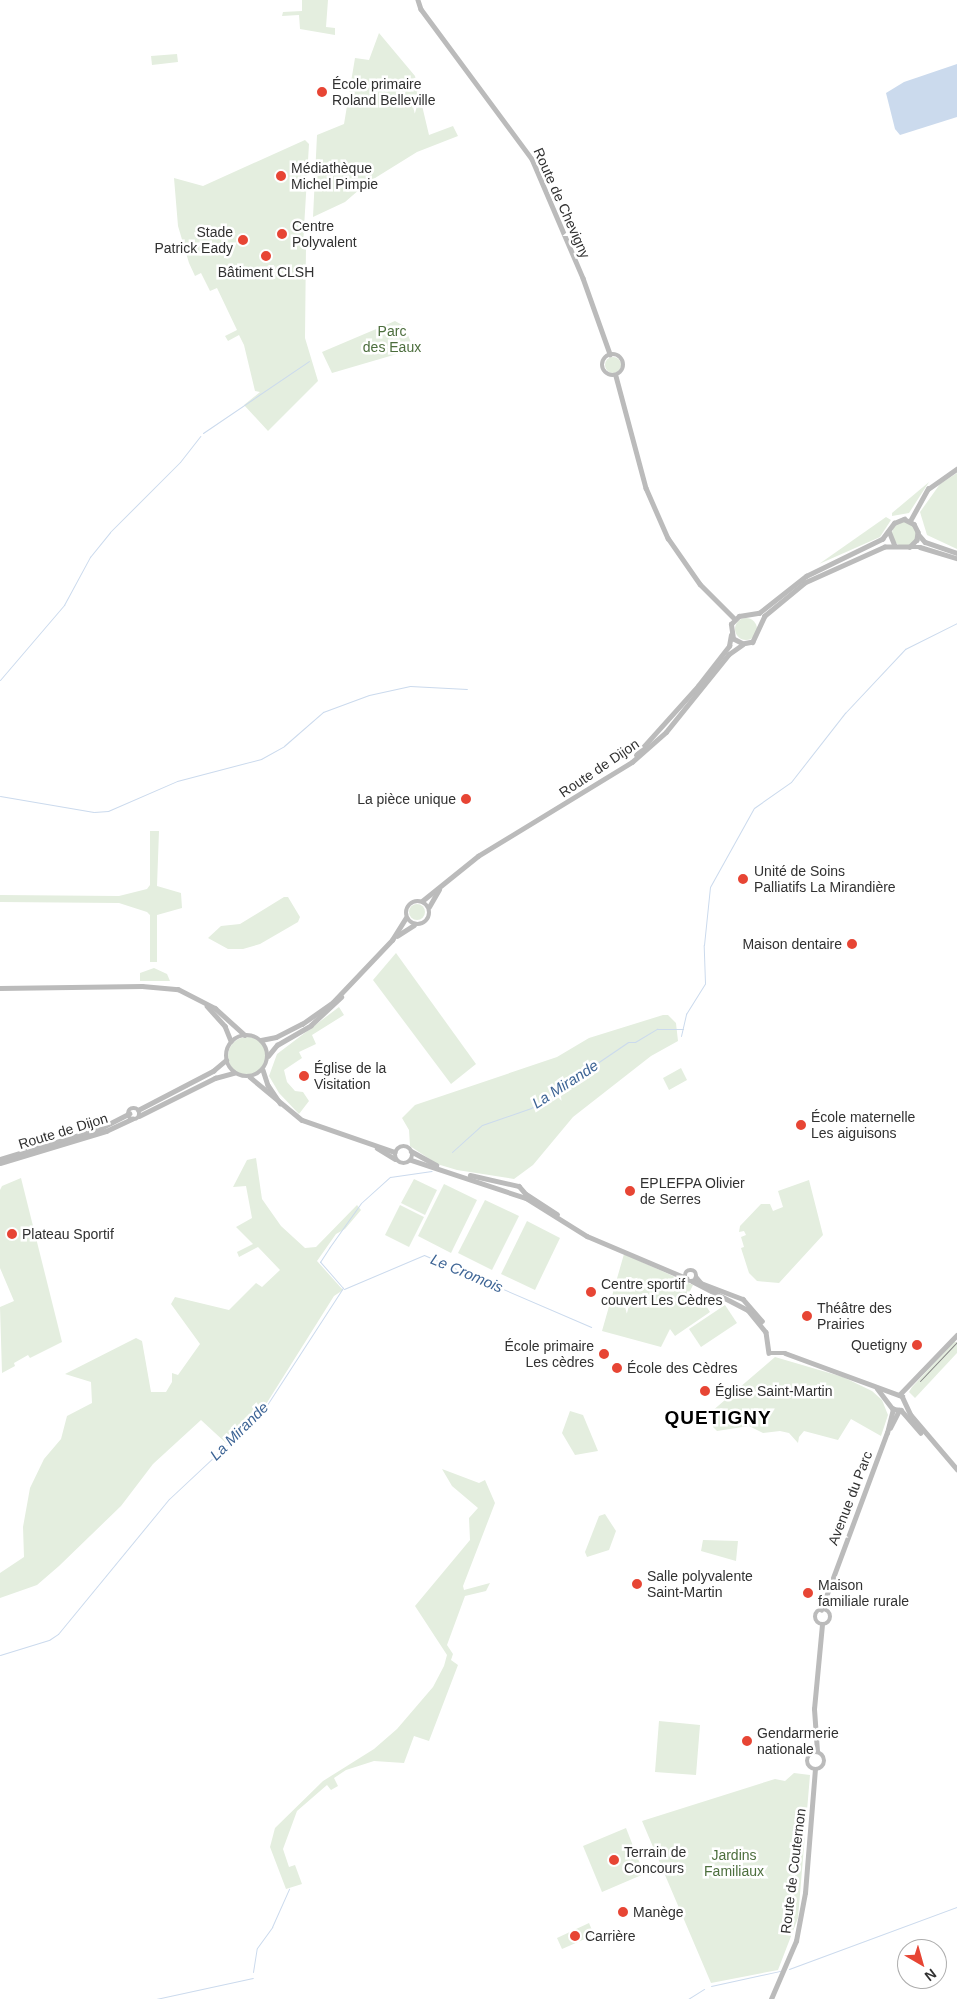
<!DOCTYPE html>
<html>
<head>
<meta charset="utf-8">
<style>
  body { margin:0 }
  #map { position:relative; width:957px; height:1999px; overflow:hidden; background:#fff; font-family:Arial,sans-serif }
  div>[style] { position:absolute }
  .green>* { inset:0; background:#e4eedf }
  .round { border-radius:50% }
  .water>* { inset:0; background:#cbdaed }
  .stream>* { height:1px; margin:-0.5px; padding:0 0.5px; transform-origin:0.5px; border-radius:0.5px; background:#cbdaed }
  .secondary>* { height:4.5px; margin:-2.25px; padding:0 2.25px; transform-origin:2.25px; border-radius:2.25px; background:#bbb }
  .secondary>.ring { margin:-2.25px; padding:0; box-sizing:content-box; background:none; border:4.5px solid #bbb; border-radius:50% }
  .tram>* { height:1px; margin:-0.5px; padding:0 0.5px; transform-origin:0.5px; border-radius:0.5px; background:#868686 }
  .dots>* { width:14px; height:14px; translate:-50% -50%; box-sizing:border-box; border:2px solid #fff; border-radius:50% }
  span { translate:-50% -50%; white-space:nowrap; text-align:center; line-height:1.15; -webkit-text-stroke:5px #fff; paint-order:stroke }
  .poi-label { font-size:14px; color:#313131 }
  .left { translate:0 -50%; text-align:left }
  .right { translate:-100% -50%; text-align:right }
  .street-label { font-size:14px; color:#313131 }
  .park-label { font-size:14px; color:#4c6e3d }
  .water-label { font-size:15px; color:#3d6495; font-style:italic }
  .district-label { font-size:19px; color:#000; font-weight:700; letter-spacing:1px }
  .north { position:absolute; left:897px; top:1939px; width:50px; height:50px; box-sizing:border-box; background:#fff; border:1px solid #adadad; border-radius:50%; rotate:142deg; font-size:14px; font-weight:700; line-height:20px; text-align:center; color:#313131 }
  .north::after { content:''; display:block; margin:auto; width:18px; height:22px; background:#e74534; clip-path:polygon(50% 0,100% 100%,50% 72%,0 100%) }
</style>
</head>
<body>
<div id="map">
  <div class="green">
    <i style="clip-path:polygon(302px 0,328px 0,326px 27px,335px 28px,335px 35px,300px 29px,299px 15px,282px 16px,283px 12px,302px 11px)"></i>
    <i style="clip-path:polygon(379px 33px,415px 76px,429px 135px,453px 126px,458px 136px,417px 152px,367px 183px,345px 202px,313px 217px,317px 135px,344px 124px,355px 58px,369px 60px)"></i>
    <i style="clip-path:polygon(177px 54px,178px 62px,152px 65px,151px 56px)"></i>
    <i style="clip-path:polygon(305px 140px,309px 144px,303px 245px,306px 246px,305px 338px,318px 381px,268px 431px,244px 405px,260px 392px,255px 391px,244px 345px,239px 335px,228px 341px,225px 336px,237px 330px,217px 288px,210px 291px,201px 273px,195px 276px,189px 263px,178px 226px,174px 178px,203px 186px)"></i>
    <i style="clip-path:polygon(395px 321px,404px 326px,414px 349px,332px 373px,322px 352px)"></i>
    <i class="round" style="left:605px;top:357px;width:16px;height:16px"></i>
    <i style="clip-path:polygon(957px 473px,957px 549px,927px 535px,920px 512px,940px 484px)"></i>
    <i style="clip-path:polygon(929px 482px,909px 513px,892px 516px,892px 513px)"></i>
    <i style="clip-path:polygon(886px 517px,891px 520px,880px 537px,819px 564px)"></i>
    <i class="round" style="left:892px;top:522px;width:24px;height:24px"></i>
    <i class="round" style="left:735px;top:618px;width:22px;height:22px"></i>
    <i style="clip-path:polygon(150px 831px,159px 831px,157px 886px,181px 893px,182px 908px,157px 915px,157px 962px,150px 962px,150px 915px,147px 912px,119px 903px,0 902px,0 895px,119px 896px,147px 889px,150px 885px)"></i>
    <i style="clip-path:polygon(284px 897px,288px 897px,300px 917px,298px 922px,260px 944px,243px 949px,228px 949px,208px 938px,221px 926px,240px 924px)"></i>
    <i class="round" style="left:409px;top:904px;width:16px;height:16px"></i>
    <i style="clip-path:polygon(396px 953px,476px 1064px,451px 1084px,373px 980px)"></i>
    <i style="clip-path:polygon(154px 968px,167px 974px,170px 981px,140px 981px,140px 973px)"></i>
    <i style="clip-path:polygon(339px 1007px,344px 1015px,312px 1035px,316px 1044px,299px 1052px,302px 1058px,284px 1070px,287px 1082px,295px 1091px,303px 1092px,309px 1101px,299px 1114px,279px 1093px,269px 1076px,277px 1054px)"></i>
    <i style="clip-path:polygon(663px 1015px,668px 1015px,676px 1023px,678px 1041px,651px 1056px,573px 1117px,533px 1165px,514px 1179px,457px 1170px,437px 1164px,410px 1146px,409px 1130px,402px 1118px,415px 1105px,557px 1057px,589px 1038px)"></i>
    <i class="round" style="left:228px;top:1037px;width:38px;height:38px"></i>
    <i style="clip-path:polygon(681px 1068px,687px 1080px,669px 1090px,663px 1078px)"></i>
    <i style="clip-path:polygon(256px 1158px,262px 1199px,281px 1226px,305px 1248px,316px 1247px,357px 1205px,361px 1210px,345px 1229px,336px 1234px,317px 1261px,343px 1290px,334px 1296px,263px 1409px,227px 1444px,201px 1420px,153px 1464px,121px 1506px,59px 1566px,37px 1585px,0 1598px,0 1573px,24px 1557px,23px 1527px,30px 1488px,44px 1459px,61px 1439px,67px 1416px,92px 1403px,91px 1382px,65px 1374px,136px 1338px,142px 1341px,151px 1392px,166px 1392px,172px 1382px,172px 1373px,178px 1375px,200px 1344px,171px 1304px,175px 1297px,229px 1310px,256px 1283px,262px 1287px,280px 1270px,258px 1247px,239px 1257px,237px 1252px,253px 1244px,236px 1227px,252px 1218px,246px 1186px,233px 1187px,247px 1160px)"></i>
    <i style="clip-path:polygon(21px 1178px,62px 1342px,30px 1358px,28px 1355px,14px 1363px,15px 1366px,2px 1373px,0 1307px,14px 1301px,0 1268px,0 1190px,2px 1186px)"></i>
    <i style="clip-path:polygon(414px 1179px,437px 1190px,425px 1215px,401px 1203px)"></i>
    <i style="clip-path:polygon(809px 1180px,823px 1235px,779px 1283px,757px 1281px,749px 1273px,741px 1248px,744px 1247px,741px 1237px,746px 1235px,744px 1231px,739px 1232px,740px 1226px,761px 1204px,770px 1204px,773px 1211px,783px 1207px,778px 1191px)"></i>
    <i style="clip-path:polygon(444px 1184px,477px 1200px,451px 1253px,418px 1236px)"></i>
    <i style="clip-path:polygon(485px 1200px,519px 1216px,492px 1270px,458px 1253px)"></i>
    <i style="clip-path:polygon(400px 1205px,424px 1217px,409px 1247px,385px 1235px)"></i>
    <i style="clip-path:polygon(527px 1221px,560px 1238px,535px 1290px,501px 1274px)"></i>
    <i style="clip-path:polygon(624px 1254px,693px 1285px,683px 1305px,699px 1295px,710px 1312px,675px 1336px,670px 1329px,661px 1347px,602px 1331px)"></i>
    <i style="clip-path:polygon(725px 1305px,737px 1323px,701px 1347px,689px 1329px)"></i>
    <i style="clip-path:polygon(954px 1342px,957px 1342px,957px 1353px,915px 1398px,909px 1392px,912px 1387px)"></i>
    <i style="clip-path:polygon(775px 1357px,843px 1377px,872px 1391px,882px 1400px,888px 1415px,881px 1436px,851px 1419px,838px 1440px,804px 1431px,799px 1437px,798px 1443px,789px 1433px,780px 1431px,763px 1433px,749px 1426px,717px 1431px,713px 1427px,711px 1412px)"></i>
    <i style="clip-path:polygon(570px 1411px,583px 1415px,598px 1451px,575px 1455px,562px 1433px)"></i>
    <i style="clip-path:polygon(442px 1469px,479px 1483px,485px 1480px,495px 1503px,463px 1586px,464px 1590px,490px 1583px,486px 1591px,465px 1596px,447px 1645px,453px 1654px,451px 1660px,458px 1665px,429px 1741px,414px 1736px,404px 1763px,374px 1761px,346px 1770px,334px 1778px,338px 1786px,331px 1790px,327px 1785px,297px 1811px,283px 1849px,289px 1867px,295px 1865px,302px 1884px,286px 1889px,270px 1847px,275px 1828px,323px 1781px,374px 1749px,397px 1729px,433px 1687px,444px 1666px,447px 1655px,415px 1606px,470px 1540px,469px 1518px,478px 1508px,452px 1486px)"></i>
    <i style="clip-path:polygon(605px 1514px,616px 1531px,609px 1550px,587px 1557px,585px 1552px,599px 1516px)"></i>
    <i style="clip-path:polygon(703px 1540px,738px 1541px,736px 1561px,701px 1551px)"></i>
    <i style="clip-path:polygon(659px 1721px,700px 1725px,696px 1775px,655px 1772px)"></i>
    <i style="clip-path:polygon(794px 1773px,810px 1775px,798px 1918px,778px 1970px,711px 1983px,642px 1821px,775px 1779px,785px 1781px)"></i>
    <i style="clip-path:polygon(626px 1828px,644px 1874px,602px 1892px,583px 1846px)"></i>
    <i style="clip-path:polygon(589px 1923px,594px 1935px,562px 1949px,557px 1938px)"></i>
  </div>
  <div class="water">
    <i style="clip-path:polygon(957px 64px,957px 117px,900px 135px,895px 129px,886px 93px,904px 82px)"></i>
  </div>
  <div class="stream">
    <i style="left:203px;top:433px;width:128px;rotate:-34.2deg"></i>
    <i style="left:0;top:680px;width:99px;rotate:-49.5deg"></i>
    <i style="left:64px;top:605px;width:55px;rotate:-61.6deg"></i>
    <i style="left:90px;top:557px;width:32px;rotate:-51deg"></i>
    <i style="left:110px;top:532px;width:99px;rotate:-45deg"></i>
    <i style="left:180px;top:462px;width:33px;rotate:-52deg"></i>
    <i style="left:0;top:796px;width:95px;rotate:9.7deg"></i>
    <i style="left:94px;top:812px;width:14px;rotate:-4deg"></i>
    <i style="left:108px;top:811px;width:75px;rotate:-23.5deg"></i>
    <i style="left:177px;top:781px;width:87px;rotate:-14.7deg"></i>
    <i style="left:261px;top:759px;width:26px;rotate:-29deg"></i>
    <i style="left:284px;top:746px;width:52px;rotate:-41.1deg"></i>
    <i style="left:323px;top:712px;width:49px;rotate:-20.3deg"></i>
    <i style="left:369px;top:695px;width:42px;rotate:-12.4deg"></i>
    <i style="left:410px;top:686px;width:57px;rotate:3deg"></i>
    <i style="left:681px;top:1036px;width:23px;rotate:-77deg"></i>
    <i style="left:686px;top:1014px;width:36px;rotate:-58deg"></i>
    <i style="left:705px;top:983px;width:38px;rotate:-92deg"></i>
    <i style="left:704px;top:945px;width:58px;rotate:-84.1deg"></i>
    <i style="left:710px;top:887px;width:90px;rotate:-60.9deg"></i>
    <i style="left:754px;top:808px;width:45px;rotate:-35.1deg"></i>
    <i style="left:791px;top:782px;width:88px;rotate:-52deg"></i>
    <i style="left:845px;top:713px;width:88px;rotate:-46.8deg"></i>
    <i style="left:905px;top:649px;width:58px;rotate:-26.6deg"></i>
    <i style="left:452px;top:1152px;width:40px;rotate:-42deg"></i>
    <i style="left:482px;top:1125px;width:52px;rotate:-19.1deg"></i>
    <i style="left:531px;top:1108px;width:117px;rotate:-34.2deg"></i>
    <i style="left:628px;top:1042px;width:7px"></i>
    <i style="left:635px;top:1042px;width:26px;rotate:-31deg"></i>
    <i style="left:657px;top:1029px;width:26px"></i>
    <i style="left:344px;top:1289px;width:87px;rotate:-23deg"></i>
    <i style="left:424px;top:1255px;width:182px;rotate:23.3deg"></i>
    <i style="left:0;top:1655px;width:51px;rotate:-17deg"></i>
    <i style="left:49px;top:1640px;width:11px;rotate:-34deg"></i>
    <i style="left:58px;top:1634px;width:175px;rotate:-50.6deg"></i>
    <i style="left:169px;top:1499px;width:129px;rotate:-43.1deg"></i>
    <i style="left:263px;top:1411px;width:147px;rotate:-57deg"></i>
    <i style="left:343px;top:1288px;width:35px;rotate:-131deg"></i>
    <i style="left:320px;top:1262px;width:17px;rotate:-57deg"></i>
    <i style="left:329px;top:1248px;width:55px;rotate:-54.6deg"></i>
    <i style="left:361px;top:1203px;width:39px;rotate:-42deg"></i>
    <i style="left:390px;top:1177px;width:42px;rotate:-8.1deg"></i>
    <i style="left:789px;top:1969px;width:179px;rotate:-20.3deg"></i>
    <i style="left:253px;top:1972px;width:24px;rotate:-81deg"></i>
    <i style="left:257px;top:1948px;width:26px;rotate:-54deg"></i>
    <i style="left:272px;top:1927px;width:42px;rotate:-65.9deg"></i>
    <i style="left:711px;top:1986px;width:71px;rotate:-12.3deg"></i>
    <i style="left:156px;top:1999px;width:99px;rotate:-12.2deg"></i>
    <i style="left:688px;top:1999px;width:19px;rotate:-32deg"></i>
  </div>
  <div class="secondary">
    <i style="left:418px;top:0;width:9px;rotate:72deg"></i>
    <i style="left:421px;top:9px;width:187px;rotate:53.5deg"></i>
    <i style="left:532px;top:159px;width:129px;rotate:66.8deg"></i>
    <i style="left:583px;top:278px;width:81px;rotate:70.4deg"></i>
    <i class="ring" style="left:602px;top:354px;width:17.5px;height:17.5px"></i>
    <i style="left:616px;top:376px;width:116px;rotate:75deg"></i>
    <i style="left:646px;top:488px;width:55px;rotate:66.3deg"></i>
    <i style="left:668px;top:538px;width:56px;rotate:55.2deg"></i>
    <i style="left:700px;top:584px;width:49px;rotate:45deg"></i>
    <i style="left:904px;top:519px;width:11px;rotate:27deg"></i>
    <i style="left:914px;top:524px;width:9px;rotate:63deg"></i>
    <i style="left:918px;top:532px;width:8px;rotate:97deg"></i>
    <i style="left:917px;top:540px;width:10px;rotate:135deg"></i>
    <i style="left:910px;top:547px;width:25px;rotate:180deg"></i>
    <i style="left:885px;top:547px;width:88px;rotate:155.8deg"></i>
    <i style="left:805px;top:583px;width:52px;rotate:140.5deg"></i>
    <i style="left:765px;top:616px;width:29px;rotate:115deg"></i>
    <i style="left:753px;top:642px;width:10px;rotate:169deg"></i>
    <i style="left:743px;top:644px;width:11px;rotate:-153deg"></i>
    <i style="left:733px;top:639px;width:15px;rotate:-98deg"></i>
    <i style="left:731px;top:624px;width:11px;rotate:-45deg"></i>
    <i style="left:739px;top:616px;width:20px;rotate:-9deg"></i>
    <i style="left:759px;top:613px;width:60px;rotate:-38.2deg"></i>
    <i style="left:806px;top:576px;width:85px;rotate:-26deg"></i>
    <i style="left:882px;top:539px;width:20px;rotate:-53deg"></i>
    <i style="left:894px;top:523px;width:11px;rotate:-22deg"></i>
    <i style="left:910px;top:521px;width:37px;rotate:-61deg"></i>
    <i style="left:928px;top:489px;width:35px;rotate:-35deg"></i>
    <i style="left:889px;top:531px;width:16px;rotate:68deg"></i>
    <i style="left:919px;top:535px;width:9px;rotate:49deg"></i>
    <i style="left:925px;top:542px;width:34px;rotate:19deg"></i>
    <i style="left:911px;top:547px;width:9px"></i>
    <i style="left:920px;top:547px;width:39px;rotate:17deg"></i>
    <i style="left:636px;top:755px;width:93px;rotate:-48.1deg"></i>
    <i style="left:698px;top:686px;width:51px;rotate:-52.2deg"></i>
    <i style="left:729px;top:646px;width:11px;rotate:-80deg"></i>
    <i class="ring" style="left:406px;top:901px;width:19.5px;height:19.5px"></i>
    <i style="left:422px;top:901px;width:72px;rotate:-38.8deg"></i>
    <i style="left:478px;top:856px;width:180px;rotate:-31.4deg"></i>
    <i style="left:632px;top:762px;width:45px;rotate:-41.4deg"></i>
    <i style="left:666px;top:732px;width:100px;rotate:-51.1deg"></i>
    <i style="left:729px;top:654px;width:16px;rotate:-35deg"></i>
    <i style="left:429px;top:907px;width:20px;rotate:-60deg"></i>
    <i style="left:397px;top:936px;width:20px;rotate:-33deg"></i>
    <i style="left:0;top:988px;width:142px;rotate:-0.8deg"></i>
    <i style="left:142px;top:986px;width:36px;rotate:5deg"></i>
    <i style="left:178px;top:989px;width:42px;rotate:27.2deg"></i>
    <i style="left:215px;top:1008px;width:40px;rotate:42deg"></i>
    <i style="left:207px;top:1006px;width:27px;rotate:48deg"></i>
    <i style="left:225px;top:1026px;width:16px;rotate:68deg"></i>
    <i class="ring" style="left:226px;top:1035px;width:37.5px;height:37.5px"></i>
    <i style="left:261px;top:1040px;width:15px;rotate:-11deg"></i>
    <i style="left:276px;top:1037px;width:29px;rotate:-27deg"></i>
    <i style="left:302px;top:1024px;width:38px;rotate:-35deg"></i>
    <i style="left:333px;top:1002px;width:86px;rotate:-46.4deg"></i>
    <i style="left:392px;top:940px;width:26px;rotate:-58deg"></i>
    <i style="left:268px;top:1056px;width:14px;rotate:-51deg"></i>
    <i style="left:277px;top:1045px;width:39px;rotate:-30deg"></i>
    <i style="left:311px;top:1025px;width:41px;rotate:-43deg"></i>
    <i style="left:263px;top:1070px;width:16px;rotate:72deg"></i>
    <i style="left:268px;top:1085px;width:22px;rotate:56deg"></i>
    <i style="left:250px;top:1077px;width:67px;rotate:39.6deg"></i>
    <i style="left:302px;top:1120px;width:98px;rotate:19deg"></i>
    <i class="ring" style="left:128.5px;top:1108.5px;width:6.5px;height:6.5px"></i>
    <i style="left:138px;top:1110px;width:85px;rotate:-27.5deg"></i>
    <i style="left:213px;top:1071px;width:17px;rotate:-40deg"></i>
    <i style="left:139px;top:1116px;width:85px;rotate:-26.6deg"></i>
    <i style="left:215px;top:1078px;width:20px;rotate:-15deg"></i>
    <i class="ring" style="left:395px;top:1146px;width:13.5px;height:13.5px"></i>
    <i style="left:377px;top:1148px;width:21px;rotate:31deg"></i>
    <i style="left:411px;top:1151px;width:29px;rotate:29deg"></i>
    <i style="left:0;top:1159px;width:103px;rotate:-16.9deg"></i>
    <i style="left:99px;top:1129px;width:34px;rotate:-27deg"></i>
    <i style="left:411px;top:1160px;width:121px;rotate:18.3deg"></i>
    <i style="left:526px;top:1198px;width:72px;rotate:31.9deg"></i>
    <i style="left:587px;top:1236px;width:108px;rotate:23deg"></i>
    <i style="left:0;top:1163px;width:111px;rotate:-16.8deg"></i>
    <i style="left:106px;top:1131px;width:29px;rotate:-25deg"></i>
    <i style="left:470px;top:1175px;width:50px;rotate:12.7deg"></i>
    <i style="left:519px;top:1186px;width:11px;rotate:49deg"></i>
    <i style="left:526px;top:1194px;width:37px;rotate:33deg"></i>
    <i class="ring" style="left:685.5px;top:1270.5px;width:6.5px;height:6.5px"></i>
    <i style="left:696px;top:1277px;width:8px;rotate:50deg"></i>
    <i style="left:701px;top:1283px;width:45px;rotate:20.9deg"></i>
    <i style="left:743px;top:1299px;width:29px;rotate:49deg"></i>
    <i style="left:692px;top:1281px;width:63px;rotate:27.4deg"></i>
    <i style="left:748px;top:1310px;width:28px;rotate:51deg"></i>
    <i style="left:766px;top:1332px;width:21px;rotate:82deg"></i>
    <i style="left:769px;top:1353px;width:16px"></i>
    <i style="left:785px;top:1353px;width:125px;rotate:20.2deg"></i>
    <i style="left:902px;top:1396px;width:21px;rotate:65deg"></i>
    <i style="left:911px;top:1415px;width:71px;rotate:49.6deg"></i>
    <i style="left:877px;top:1388px;width:26px;rotate:53deg"></i>
    <i style="left:893px;top:1409px;width:8px;rotate:7deg"></i>
    <i style="left:899px;top:1395px;width:83px;rotate:-46deg"></i>
    <i style="left:901px;top:1410px;width:30px;rotate:49deg"></i>
    <i style="left:890px;top:1428px;width:20px;rotate:-63deg"></i>
    <i class="ring" style="left:815px;top:1609px;width:11.5px;height:11.5px"></i>
    <i style="left:821px;top:1610px;width:189px;rotate:-69.6deg"></i>
    <i style="left:887px;top:1433px;width:25px;rotate:-76deg"></i>
    <i style="left:817px;top:1751px;width:42px;rotate:-94.1deg"></i>
    <i style="left:814px;top:1709px;width:84px;rotate:-84.6deg"></i>
    <i class="ring" style="left:807px;top:1752px;width:13.5px;height:13.5px"></i>
    <i style="left:771px;top:1999px;width:63px;rotate:-66.7deg"></i>
    <i style="left:796px;top:1941px;width:49px;rotate:-79.4deg"></i>
    <i style="left:805px;top:1893px;width:123px;rotate:-85.4deg"></i>
  </div>
  <div class="tram">
    <i style="left:920px;top:1381px;width:54px;rotate:-46.5deg"></i>
  </div>
  <div class="dots">
    <i style="left:322px;top:92px;background:#e74534"></i>
    <i style="left:281px;top:176px;background:#e74534"></i>
    <i style="left:282px;top:234px;background:#e74534"></i>
    <i style="left:243px;top:240px;background:#e74534"></i>
    <i style="left:266px;top:256px;background:#e74534"></i>
    <i style="left:466px;top:799px;background:#e74534"></i>
    <i style="left:743px;top:879px;background:#e74534"></i>
    <i style="left:852px;top:944px;background:#e74534"></i>
    <i style="left:304px;top:1076px;background:#e74534"></i>
    <i style="left:801px;top:1125px;background:#e74534"></i>
    <i style="left:630px;top:1191px;background:#e74534"></i>
    <i style="left:12px;top:1234px;background:#e74534"></i>
    <i style="left:591px;top:1292px;background:#e74534"></i>
    <i style="left:807px;top:1316px;background:#e74534"></i>
    <i style="left:917px;top:1345px;background:#e74534"></i>
    <i style="left:604px;top:1354px;background:#e74534"></i>
    <i style="left:617px;top:1368px;background:#e74534"></i>
    <i style="left:705px;top:1391px;background:#e74534"></i>
    <i style="left:637px;top:1584px;background:#e74534"></i>
    <i style="left:808px;top:1593px;background:#e74534"></i>
    <i style="left:747px;top:1741px;background:#e74534"></i>
    <i style="left:614px;top:1860px;background:#e74534"></i>
    <i style="left:623px;top:1912px;background:#e74534"></i>
    <i style="left:575px;top:1936px;background:#e74534"></i>
  </div>
  <div class="poi-label">
    <span class="left" style="left:332px;top:92px">École primaire<br>Roland Belleville</span>
    <span class="left" style="left:291px;top:176px">Médiathèque<br>Michel Pimpie</span>
    <span class="left" style="left:292px;top:234px">Centre<br>Polyvalent</span>
    <span class="right" style="left:233px;top:240px">Stade<br>Patrick Eady</span>
    <span style="left:266px;top:272px">Bâtiment CLSH</span>
    <span class="right" style="left:456px;top:799px">La pièce unique</span>
    <span class="left" style="left:754px;top:879px">Unité de Soins<br>Palliatifs La Mirandière</span>
    <span class="right" style="left:842px;top:944px">Maison dentaire</span>
    <span class="left" style="left:314px;top:1076px">Église de la<br>Visitation</span>
    <span class="left" style="left:811px;top:1125px">École maternelle<br>Les aiguisons</span>
    <span class="left" style="left:640px;top:1191px">EPLEFPA Olivier<br>de Serres</span>
    <span class="left" style="left:22px;top:1234px">Plateau Sportif</span>
    <span class="left" style="left:601px;top:1292px">Centre sportif<br>couvert Les Cèdres</span>
    <span class="left" style="left:817px;top:1316px">Théâtre des<br>Prairies</span>
    <span class="right" style="left:907px;top:1345px">Quetigny</span>
    <span class="right" style="left:594px;top:1354px">École primaire<br>Les cèdres</span>
    <span class="left" style="left:627px;top:1368px">École des Cèdres</span>
    <span class="left" style="left:715px;top:1391px">Église Saint-Martin</span>
    <span class="left" style="left:647px;top:1584px">Salle polyvalente<br>Saint-Martin</span>
    <span class="left" style="left:818px;top:1593px">Maison<br>familiale rurale</span>
    <span class="left" style="left:757px;top:1741px">Gendarmerie<br>nationale</span>
    <span class="left" style="left:624px;top:1860px">Terrain de<br>Concours</span>
    <span class="left" style="left:633px;top:1912px">Manège</span>
    <span class="left" style="left:585px;top:1936px">Carrière</span>
  </div>
  <div class="street-label">
    <span style="left:562px;top:203px;rotate:66deg">Route de Chevigny</span>
    <span style="left:599px;top:768px;rotate:-34deg">Route de Dijon</span>
    <span style="left:63px;top:1131px;rotate:-17deg">Route de Dijon</span>
    <span style="left:850px;top:1498px;rotate:-69deg">Avenue du Parc</span>
    <span style="left:793px;top:1871px;rotate:-83deg">Route de Couternon</span>
  </div>
  <div class="park-label">
    <span style="left:392px;top:339px">Parc<br>des Eaux</span>
    <span style="left:734px;top:1863px">Jardins<br>Familiaux</span>
  </div>
  <div class="water-label">
    <span style="left:565px;top:1084px;rotate:-33deg">La Mirande</span>
    <span style="left:467px;top:1273px;rotate:23deg">Le Cromois</span>
    <span style="left:239px;top:1431px;rotate:-45deg">La Mirande</span>
  </div>
  <div class="district-label">
    <span style="left:718px;top:1418px">QUETIGNY</span>
  </div>
  <div class="north">N</div>
</div>
</body>
</html>
